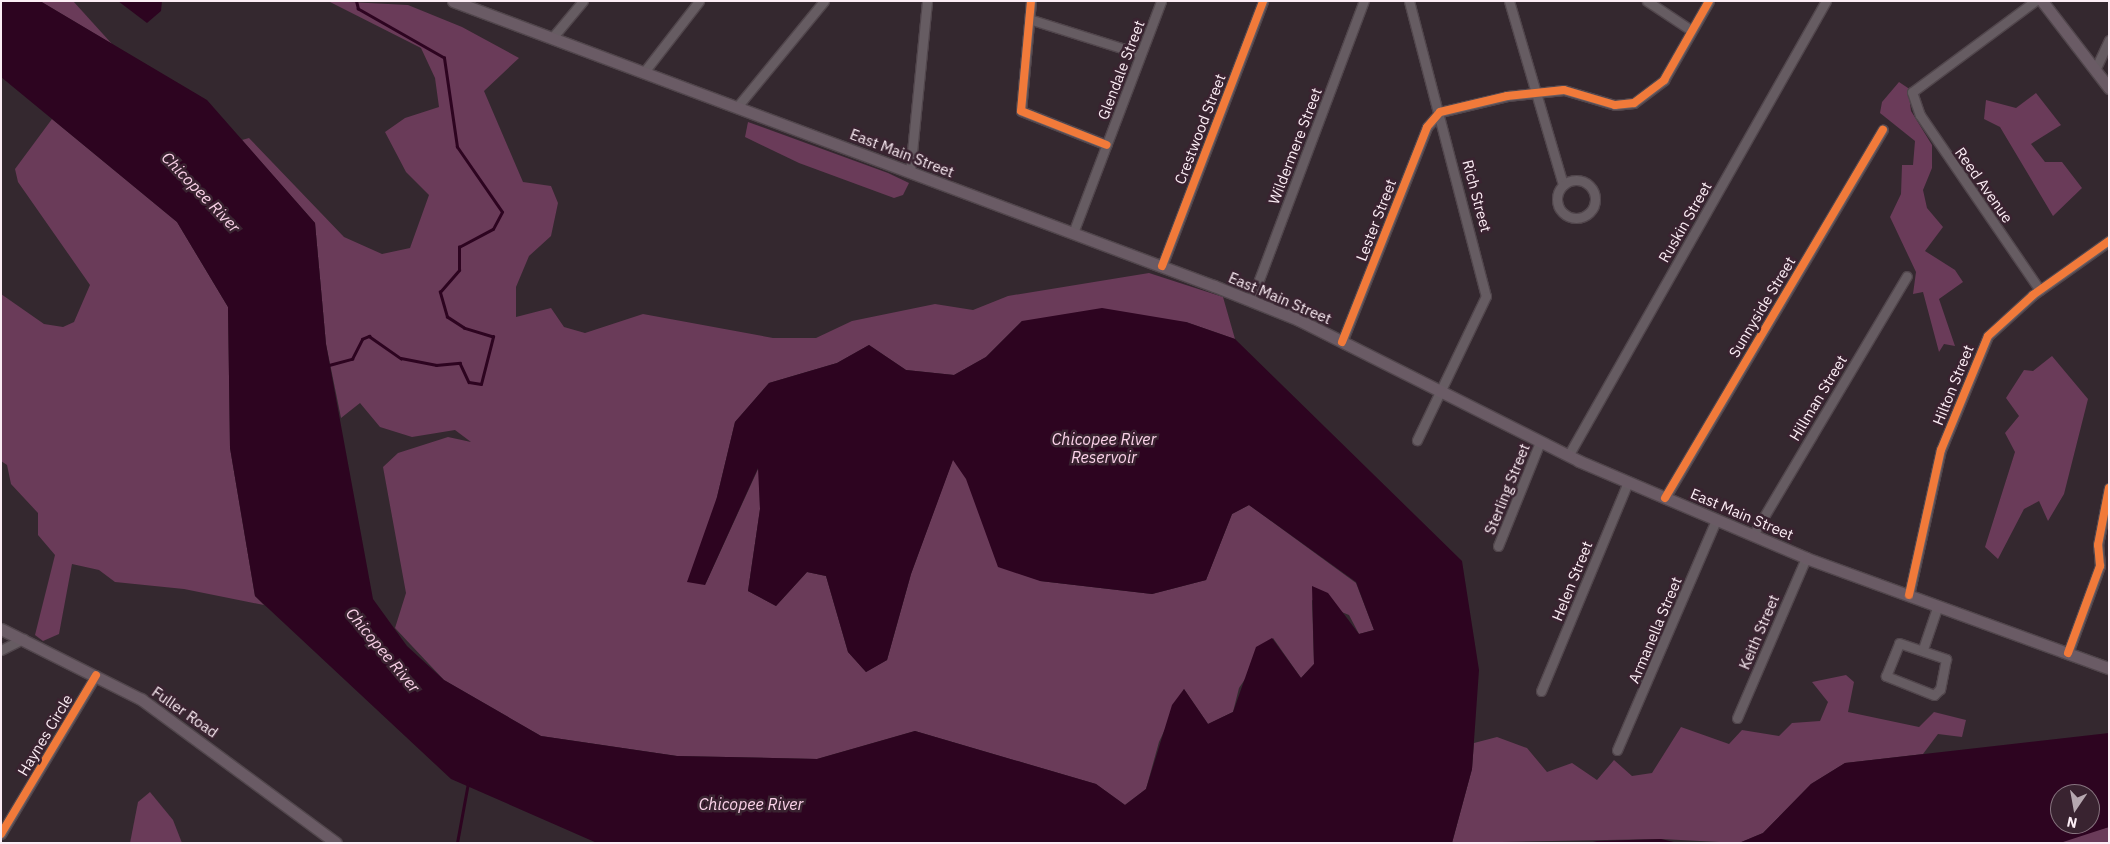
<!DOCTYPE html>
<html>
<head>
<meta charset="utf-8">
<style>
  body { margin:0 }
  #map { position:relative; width:2110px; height:844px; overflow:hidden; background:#34282f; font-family:"IBM Plex Sans",sans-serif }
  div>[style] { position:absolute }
  .green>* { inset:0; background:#6a3b59 }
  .water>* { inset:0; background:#2d0420 }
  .stream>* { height:2.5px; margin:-1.25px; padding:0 1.25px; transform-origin:1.25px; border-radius:1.25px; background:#2d0420 }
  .roads { filter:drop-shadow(1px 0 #51464c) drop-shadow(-1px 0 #51464c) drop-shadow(0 1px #51464c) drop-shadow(0 -1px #51464c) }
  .minor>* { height:9px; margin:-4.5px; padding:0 4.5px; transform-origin:4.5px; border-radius:4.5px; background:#665c62 }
  .minor>.ring { margin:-4.5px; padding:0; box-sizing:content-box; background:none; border:9px solid #665c62; border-radius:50% }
  .major>* { height:11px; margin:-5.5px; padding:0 5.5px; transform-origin:5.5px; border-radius:5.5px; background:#6a5b65 }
  .cycleway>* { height:8px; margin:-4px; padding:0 4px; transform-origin:4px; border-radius:4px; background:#f17a3a }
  span { translate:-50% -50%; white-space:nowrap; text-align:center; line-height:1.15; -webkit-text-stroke:5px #392330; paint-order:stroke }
  .street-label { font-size:15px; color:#fcedf5 }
  .water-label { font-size:16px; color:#fbd2e9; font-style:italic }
  .frame { position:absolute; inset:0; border:2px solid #fcedf5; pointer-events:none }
  .north { position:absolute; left:2050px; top:784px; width:50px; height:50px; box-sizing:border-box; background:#392330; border:1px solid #87747f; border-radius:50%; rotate:192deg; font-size:14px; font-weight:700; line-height:20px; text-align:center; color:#fcedf5 }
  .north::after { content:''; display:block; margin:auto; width:18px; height:22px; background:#b6a8b0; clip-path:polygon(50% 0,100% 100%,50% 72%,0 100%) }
</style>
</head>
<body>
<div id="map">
  <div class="green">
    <i style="clip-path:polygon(40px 1px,73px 1px,112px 44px)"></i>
    <i style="clip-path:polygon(328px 1px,408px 5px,462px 27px,519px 58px,484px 91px,523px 182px,551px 186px,558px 203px,551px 236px,529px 256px,516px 287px,516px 317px,551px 308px,564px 327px,585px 333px,643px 314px,773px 338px,816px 338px,852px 321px,935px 304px,973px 310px,1008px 296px,1149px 273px,1223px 297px,1235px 339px,1186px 322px,1022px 321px,986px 357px,954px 375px,906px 370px,869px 345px,837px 363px,769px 383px,735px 422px,717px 497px,705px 585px,759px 467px,760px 509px,748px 591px,776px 606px,807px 572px,826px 576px,848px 652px,866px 672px,887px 660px,911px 574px,953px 459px,1040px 581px,1152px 594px,1206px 580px,1232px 514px,1249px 505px,1356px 583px,1374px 630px,1359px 634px,1349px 615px,1312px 600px,1314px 664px,1301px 678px,1273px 638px,1239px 688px,1233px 712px,1208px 724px,1184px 689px,1159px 742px,1146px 789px,1125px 805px,1096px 784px,915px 731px,817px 759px,677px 756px,541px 736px,444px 680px,395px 628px,406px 593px,383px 467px,398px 453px,448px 437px,471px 442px,455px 430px,412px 437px,380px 427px,360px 403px,341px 418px,326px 344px,315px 223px,242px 140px,249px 138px,344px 237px,382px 254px,410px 248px,429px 195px,406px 172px,385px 132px,405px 118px,439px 107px,435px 78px,421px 48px)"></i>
    <i style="clip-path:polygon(1899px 82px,1908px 88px,1911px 111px,1932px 145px,1932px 168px,1923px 190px,1927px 208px,1943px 227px,1925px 251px,1955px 270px,1963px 282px,1939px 299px,1955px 346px,1944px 344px,1939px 352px,1923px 292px,1913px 294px,1916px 272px,1890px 217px,1901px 194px,1902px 165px,1913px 165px,1915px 141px,1880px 113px,1882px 102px)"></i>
    <i style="clip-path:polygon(2036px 93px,2061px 125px,2031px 144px,2045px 162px,2062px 162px,2082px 188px,2053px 216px,2000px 127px,1984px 119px,1986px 100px,2016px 108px)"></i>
    <i style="clip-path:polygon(52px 119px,177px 222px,228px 307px,230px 448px,255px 596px,264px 605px,184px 589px,115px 582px,99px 570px,72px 564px,59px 634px,43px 641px,35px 635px,55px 555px,38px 535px,38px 513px,11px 484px,7px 465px,1px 461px,1px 294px,44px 324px,63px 327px,74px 322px,90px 285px,18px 182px,15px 169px)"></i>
    <i style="clip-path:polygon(748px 122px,888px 173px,909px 183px,903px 195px,894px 198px,799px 163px,745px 137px)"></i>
    <i style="clip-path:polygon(2052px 356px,2088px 399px,2064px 494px,2048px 521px,2039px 501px,2024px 509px,1998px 559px,1985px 547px,2015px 452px,2005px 433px,2019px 416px,2006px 398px,2024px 370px,2033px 371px)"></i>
    <i style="clip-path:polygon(1846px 675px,1854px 682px,1848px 712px,1919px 727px,1934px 712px,1966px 720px,1962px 737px,1938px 734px,1923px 754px,1845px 763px,1811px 784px,1763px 833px,1739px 843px,1661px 839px,1452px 843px,1472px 769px,1474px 743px,1497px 737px,1527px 748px,1547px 772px,1572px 763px,1597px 780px,1614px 760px,1632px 776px,1652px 773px,1681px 727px,1729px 744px,1742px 730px,1779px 736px,1792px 723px,1820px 721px,1828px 702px,1812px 682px)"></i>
    <i style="clip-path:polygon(150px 792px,173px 820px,182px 843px,130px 843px,138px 802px)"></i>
    <i style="clip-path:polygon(2109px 827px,2109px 843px,2060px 843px,2067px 838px)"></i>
  </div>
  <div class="water">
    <i style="clip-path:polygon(1px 1px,40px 1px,207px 100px,315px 223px,326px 344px,373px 599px,407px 646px,444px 680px,541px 736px,677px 756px,817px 759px,915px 731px,1096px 784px,1125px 805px,1146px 789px,1172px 705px,1184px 689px,1208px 724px,1233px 712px,1256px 647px,1272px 638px,1301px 678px,1314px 664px,1312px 586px,1328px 593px,1359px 634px,1374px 630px,1356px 582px,1249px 505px,1232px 514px,1206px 580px,1152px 594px,1040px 581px,998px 567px,966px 479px,953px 460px,911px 574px,887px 660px,866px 672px,848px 652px,826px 576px,807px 572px,776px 606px,748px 591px,760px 509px,758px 468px,705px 585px,687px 582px,717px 497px,735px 422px,769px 383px,837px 363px,869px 345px,906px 370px,954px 375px,986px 357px,1022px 321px,1102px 308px,1186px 322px,1235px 339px,1462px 561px,1479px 670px,1472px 769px,1452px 843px,597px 843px,451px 779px,255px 596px,230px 448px,228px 307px,177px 222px,1px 77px)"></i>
    <i style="clip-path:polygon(118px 1px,162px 1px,161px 11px,147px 23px)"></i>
    <i style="clip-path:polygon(evenodd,2109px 733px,2109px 827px,2060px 843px,1739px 843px,1763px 833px,1811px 784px,1845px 763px,2109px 733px,2060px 794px,2090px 794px,2090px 824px,2060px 824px,2060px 794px)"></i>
    <i style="clip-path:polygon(1661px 839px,1678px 843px,1589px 843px,1597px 841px)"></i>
  </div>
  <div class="stream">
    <i style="left:329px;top:365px;width:24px;rotate:-15deg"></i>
    <i style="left:352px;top:359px;width:22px;rotate:-63deg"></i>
    <i style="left:362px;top:339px;width:8px;rotate:-23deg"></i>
    <i style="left:369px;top:336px;width:39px;rotate:35deg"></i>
    <i style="left:401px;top:358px;width:36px;rotate:11deg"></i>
    <i style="left:436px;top:365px;width:24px;rotate:-5deg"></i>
    <i style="left:460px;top:363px;width:21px;rotate:65deg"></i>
    <i style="left:469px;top:382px;width:12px;rotate:9deg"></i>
    <i style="left:481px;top:384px;width:49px;rotate:-75.7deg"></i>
    <i style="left:493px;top:337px;width:30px;rotate:-163deg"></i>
    <i style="left:464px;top:328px;width:20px;rotate:-147deg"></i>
    <i style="left:447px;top:317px;width:26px;rotate:-106deg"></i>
    <i style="left:440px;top:292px;width:29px;rotate:-49deg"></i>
    <i style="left:459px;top:270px;width:23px;rotate:-90deg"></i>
    <i style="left:459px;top:247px;width:38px;rotate:-28deg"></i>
    <i style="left:493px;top:229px;width:19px;rotate:-62deg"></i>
    <i style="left:502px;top:212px;width:79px;rotate:-124.7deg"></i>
    <i style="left:457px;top:147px;width:90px;rotate:-98.3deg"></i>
    <i style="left:444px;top:58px;width:99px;rotate:-150.3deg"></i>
    <i style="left:358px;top:9px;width:8px;rotate:-104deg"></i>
    <i style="left:457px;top:843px;width:61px;rotate:-79.6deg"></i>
  </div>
  <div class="roads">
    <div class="minor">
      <i style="left:1031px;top:1px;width:110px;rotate:95.2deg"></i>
      <i style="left:1021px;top:111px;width:92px;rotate:21.6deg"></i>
      <i style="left:1409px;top:1px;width:305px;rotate:75.4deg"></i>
      <i style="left:1486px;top:296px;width:160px;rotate:115.6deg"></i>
      <i style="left:1509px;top:1px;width:192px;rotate:73.6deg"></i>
      <i style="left:1647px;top:1px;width:53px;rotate:33.4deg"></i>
      <i style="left:2035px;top:1px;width:153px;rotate:143.5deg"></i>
      <i style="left:1912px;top:92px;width:24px;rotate:71deg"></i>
      <i style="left:1920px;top:115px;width:212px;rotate:55.6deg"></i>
      <i style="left:1029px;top:19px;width:117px;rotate:17.4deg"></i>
      <i style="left:552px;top:38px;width:48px;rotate:-50deg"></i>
      <i style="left:2095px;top:70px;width:33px;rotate:-65deg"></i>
      <i style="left:644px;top:72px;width:90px;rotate:-52.2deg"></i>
      <i style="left:737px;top:107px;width:137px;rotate:-50.6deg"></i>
      <i style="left:910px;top:172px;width:172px;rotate:-84.3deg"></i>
      <i class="ring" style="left:1557px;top:180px;width:29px;height:29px"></i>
      <i style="left:1073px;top:233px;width:248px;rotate:-69.2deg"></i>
      <i style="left:1162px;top:266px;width:284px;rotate:-69.1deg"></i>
      <i style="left:1251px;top:301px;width:321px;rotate:-69.4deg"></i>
      <i style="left:1342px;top:342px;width:231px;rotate:-68.4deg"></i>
      <i style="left:1427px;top:127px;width:20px;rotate:-49deg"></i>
      <i style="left:1440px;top:112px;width:69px;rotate:-13.4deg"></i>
      <i style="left:1507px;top:96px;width:57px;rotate:-6deg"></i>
      <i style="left:1564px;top:90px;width:53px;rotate:16.4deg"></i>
      <i style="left:1615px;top:105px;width:19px;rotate:-6deg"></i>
      <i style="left:1634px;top:103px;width:38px;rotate:-37deg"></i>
      <i style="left:1664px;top:80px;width:91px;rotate:-60.3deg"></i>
      <i style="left:1568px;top:456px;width:523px;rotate:-60.45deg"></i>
      <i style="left:1665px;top:498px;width:428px;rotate:-59.4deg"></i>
      <i style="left:1753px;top:535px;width:301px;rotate:-59.3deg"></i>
      <i style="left:1498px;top:546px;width:112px;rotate:-68deg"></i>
      <i style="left:1909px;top:595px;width:148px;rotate:-77.6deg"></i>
      <i style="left:1941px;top:450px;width:123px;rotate:-67.6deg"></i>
      <i style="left:1988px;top:336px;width:61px;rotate:-42.3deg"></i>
      <i style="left:2033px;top:295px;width:93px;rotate:-35.4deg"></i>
      <i style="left:1899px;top:643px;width:50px;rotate:18.8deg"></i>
      <i style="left:1946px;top:659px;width:31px;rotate:101deg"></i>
      <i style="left:1940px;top:689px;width:8px;rotate:135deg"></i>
      <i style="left:1934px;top:695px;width:52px;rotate:-158.4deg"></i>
      <i style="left:1886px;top:676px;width:35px;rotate:-68deg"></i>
      <i style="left:1923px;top:649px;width:46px;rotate:-71.2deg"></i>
      <i style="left:1px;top:650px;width:25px;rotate:-27deg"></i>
      <i style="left:2068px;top:653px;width:93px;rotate:-69.8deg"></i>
      <i style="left:2100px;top:566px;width:21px;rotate:-95deg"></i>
      <i style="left:2098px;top:545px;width:58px;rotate:-79.1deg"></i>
      <i style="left:1541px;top:691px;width:226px;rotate:-67.4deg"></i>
      <i style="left:1737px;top:718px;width:174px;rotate:-66.7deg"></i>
      <i style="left:1617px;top:750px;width:250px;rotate:-66.7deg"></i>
      <i style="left:1px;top:834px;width:185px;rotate:-59.1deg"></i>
    </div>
    <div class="major">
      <i style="left:453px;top:1px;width:813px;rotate:20.53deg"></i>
      <i style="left:1214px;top:286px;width:92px;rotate:21.8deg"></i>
      <i style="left:1299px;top:320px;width:313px;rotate:26.7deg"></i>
      <i style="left:1579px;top:461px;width:247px;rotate:23.1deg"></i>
      <i style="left:1806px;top:558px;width:322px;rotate:20deg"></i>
      <i style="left:2042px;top:1px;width:110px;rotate:52.4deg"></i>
      <i style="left:1px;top:629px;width:157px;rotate:26.6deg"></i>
      <i style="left:141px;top:699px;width:242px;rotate:36.4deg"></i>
    </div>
  </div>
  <div class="cycleway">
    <i style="left:1031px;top:1px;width:110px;rotate:95.2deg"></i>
    <i style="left:1021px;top:111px;width:92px;rotate:21.6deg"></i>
    <i style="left:1162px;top:266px;width:284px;rotate:-69.1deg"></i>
    <i style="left:1342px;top:342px;width:231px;rotate:-68.4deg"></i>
    <i style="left:1427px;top:127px;width:20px;rotate:-49deg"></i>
    <i style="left:1440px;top:112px;width:69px;rotate:-13.4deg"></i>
    <i style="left:1507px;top:96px;width:57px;rotate:-6deg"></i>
    <i style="left:1564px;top:90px;width:53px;rotate:16.4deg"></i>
    <i style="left:1615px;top:105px;width:19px;rotate:-6deg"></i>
    <i style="left:1634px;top:103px;width:38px;rotate:-37deg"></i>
    <i style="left:1664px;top:80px;width:91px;rotate:-60.3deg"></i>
    <i style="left:1665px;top:498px;width:428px;rotate:-59.4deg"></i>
    <i style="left:1909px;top:595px;width:148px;rotate:-77.6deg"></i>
    <i style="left:1941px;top:450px;width:123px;rotate:-67.6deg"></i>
    <i style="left:1988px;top:336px;width:61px;rotate:-42.3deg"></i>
    <i style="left:2033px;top:295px;width:93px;rotate:-35.4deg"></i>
    <i style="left:2068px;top:653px;width:93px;rotate:-69.8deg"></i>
    <i style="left:2100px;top:566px;width:21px;rotate:-95deg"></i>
    <i style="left:2098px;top:545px;width:58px;rotate:-79.1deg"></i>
    <i style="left:1px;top:834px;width:185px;rotate:-59.1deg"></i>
  </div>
  <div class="street-label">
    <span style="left:1121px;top:70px;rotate:-69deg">Glendale Street</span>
    <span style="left:1200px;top:129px;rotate:-69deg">Crestwood Street</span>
    <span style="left:1295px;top:146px;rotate:-69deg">Wildermere Street</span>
    <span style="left:902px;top:153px;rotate:21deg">East Main Street</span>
    <span style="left:1984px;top:185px;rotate:55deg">Reed Avenue</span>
    <span style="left:1477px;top:196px;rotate:75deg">Rich Street</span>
    <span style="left:1376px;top:220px;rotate:-69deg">Lester Street</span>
    <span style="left:1685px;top:222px;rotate:-60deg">Ruskin Street</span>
    <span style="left:1280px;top:298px;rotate:23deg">East Main Street</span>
    <span style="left:1762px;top:307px;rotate:-59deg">Sunnyside Street</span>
    <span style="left:1953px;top:385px;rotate:-68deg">Hilton Street</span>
    <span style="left:1818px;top:398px;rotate:-59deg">Hillman Street</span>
    <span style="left:1507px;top:489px;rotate:-68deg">Sterling Street</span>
    <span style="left:1742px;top:514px;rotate:23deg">East Main Street</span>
    <span style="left:1572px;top:581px;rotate:-68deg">Helen Street</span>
    <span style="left:1655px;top:630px;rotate:-67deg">Armanella Street</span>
    <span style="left:1759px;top:632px;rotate:-67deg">Keith Street</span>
    <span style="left:185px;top:712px;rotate:35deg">Fuller Road</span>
    <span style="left:45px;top:735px;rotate:-59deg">Haynes Circle</span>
  </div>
  <div class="water-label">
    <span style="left:201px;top:192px;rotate:46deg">Chicopee River</span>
    <span style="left:1104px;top:448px">Chicopee River<br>Reservoir</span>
    <span style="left:383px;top:650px;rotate:50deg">Chicopee River</span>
    <span style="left:751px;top:804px">Chicopee River</span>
  </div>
  <div class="frame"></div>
  <div class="north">N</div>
</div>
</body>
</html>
